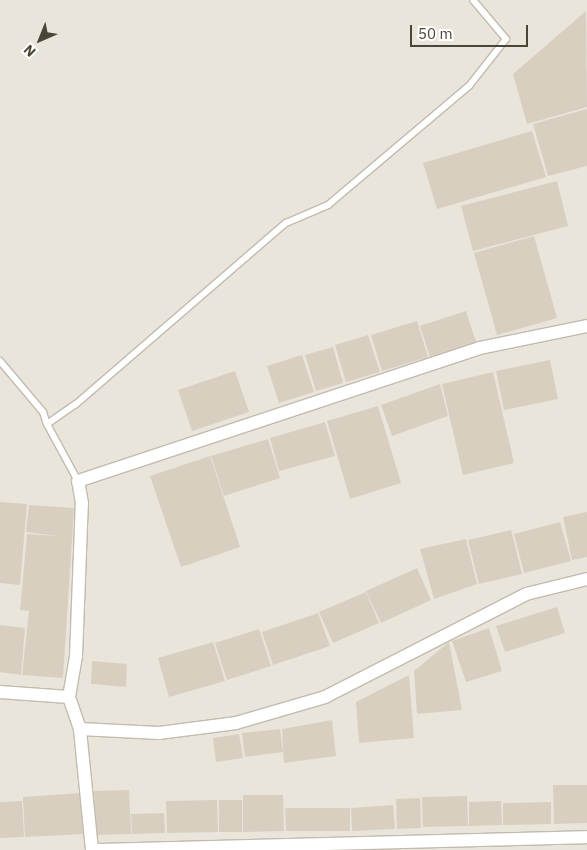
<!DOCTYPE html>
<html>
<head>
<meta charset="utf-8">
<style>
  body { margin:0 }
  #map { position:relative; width:587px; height:850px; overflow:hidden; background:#f6f3ec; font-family:"IBM Plex Sans",sans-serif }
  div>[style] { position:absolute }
  .residential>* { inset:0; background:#eae5da }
  .building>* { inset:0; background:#d8cfc1 }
  .roads { filter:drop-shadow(1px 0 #c2bbae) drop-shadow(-1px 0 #c2bbae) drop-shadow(0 1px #c2bbae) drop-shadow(0 -1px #c2bbae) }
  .service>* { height:6px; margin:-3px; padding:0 3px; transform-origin:3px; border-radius:3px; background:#fff }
  .minor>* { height:12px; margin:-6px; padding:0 6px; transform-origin:6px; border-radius:6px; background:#fff }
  span { translate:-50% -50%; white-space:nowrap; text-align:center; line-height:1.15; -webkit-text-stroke:5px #fff; paint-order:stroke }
  .north { position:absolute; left:15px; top:15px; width:50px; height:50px; -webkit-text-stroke:4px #fff; paint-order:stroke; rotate:224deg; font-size:14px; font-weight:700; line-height:20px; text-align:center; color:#4b4439 }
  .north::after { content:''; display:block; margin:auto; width:18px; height:22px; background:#4b4439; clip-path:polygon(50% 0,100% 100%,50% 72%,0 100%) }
  .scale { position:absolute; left:410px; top:25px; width:118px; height:22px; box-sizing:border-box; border:2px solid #4b4439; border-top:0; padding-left:6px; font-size:15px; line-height:18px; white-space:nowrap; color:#4b4439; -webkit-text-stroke:4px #fff; paint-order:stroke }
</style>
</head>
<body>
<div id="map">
  <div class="residential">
    <i style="clip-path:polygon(0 0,587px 0,587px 850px,0 850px)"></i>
  </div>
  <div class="building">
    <i style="clip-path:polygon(586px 11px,587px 107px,527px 124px,513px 74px)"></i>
    <i style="clip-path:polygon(587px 109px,587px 166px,548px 176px,533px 124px)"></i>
    <i style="clip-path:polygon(532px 131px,546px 177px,437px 209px,423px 163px)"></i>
    <i style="clip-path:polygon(557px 181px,568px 226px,473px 251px,461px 206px)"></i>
    <i style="clip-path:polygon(534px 236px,557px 318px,497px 335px,474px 253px)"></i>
    <i style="clip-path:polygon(466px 311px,476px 342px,430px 357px,420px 326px)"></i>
    <i style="clip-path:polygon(417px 321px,428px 357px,382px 371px,371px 335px)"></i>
    <i style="clip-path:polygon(368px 335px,380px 372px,346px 382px,335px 345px)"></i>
    <i style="clip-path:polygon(333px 347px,343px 383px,316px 391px,305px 355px)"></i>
    <i style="clip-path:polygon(302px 355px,314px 392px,279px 403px,267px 366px)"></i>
    <i style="clip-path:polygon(550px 360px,558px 399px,504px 410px,496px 371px)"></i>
    <i style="clip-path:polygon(235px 371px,249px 412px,192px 431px,178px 390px)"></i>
    <i style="clip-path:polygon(493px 372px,514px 463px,463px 475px,442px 384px)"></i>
    <i style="clip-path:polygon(440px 384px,448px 416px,392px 436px,381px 405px)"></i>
    <i style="clip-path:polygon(378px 406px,401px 483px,350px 499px,327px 421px)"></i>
    <i style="clip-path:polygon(325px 422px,335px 456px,279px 471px,270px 438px)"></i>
    <i style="clip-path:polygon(268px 439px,280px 478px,224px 496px,211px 456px)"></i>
    <i style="clip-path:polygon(210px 456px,240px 547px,181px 567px,150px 476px)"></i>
    <i style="clip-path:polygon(0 502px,27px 504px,20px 585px,0 583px)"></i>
    <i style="clip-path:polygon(29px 505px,74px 508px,63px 678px,22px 675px,29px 611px,20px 610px,27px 534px,58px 536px,26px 532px)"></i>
    <i style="clip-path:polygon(587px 512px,587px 557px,572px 560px,563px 517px)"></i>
    <i style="clip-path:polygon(560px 522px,571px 561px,524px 573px,514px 534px)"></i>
    <i style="clip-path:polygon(511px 530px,522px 574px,479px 584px,468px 540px)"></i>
    <i style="clip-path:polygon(466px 539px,477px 584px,434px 599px,420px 549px)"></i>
    <i style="clip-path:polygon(417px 568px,431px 600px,381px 623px,366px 591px)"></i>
    <i style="clip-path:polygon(366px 592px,379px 623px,333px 643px,319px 612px)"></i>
    <i style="clip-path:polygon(557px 607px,565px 633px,505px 652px,496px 626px)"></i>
    <i style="clip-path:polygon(318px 613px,330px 646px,273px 665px,262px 632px)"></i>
    <i style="clip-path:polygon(0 625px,25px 628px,21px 675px,0 672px)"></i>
    <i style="clip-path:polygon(489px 628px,502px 671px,466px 682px,452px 641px)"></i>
    <i style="clip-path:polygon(259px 629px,271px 666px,227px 680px,215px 643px)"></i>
    <i style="clip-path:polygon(213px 642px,225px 681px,169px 697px,158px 658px)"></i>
    <i style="clip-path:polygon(449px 642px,462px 710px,417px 714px,414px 671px)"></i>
    <i style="clip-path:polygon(92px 661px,127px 664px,126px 687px,91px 684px)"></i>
    <i style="clip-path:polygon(409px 675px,414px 738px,359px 743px,356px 702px)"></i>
    <i style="clip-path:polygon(332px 720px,336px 756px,284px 763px,282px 729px)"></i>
    <i style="clip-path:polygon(280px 729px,283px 752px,245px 757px,242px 733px)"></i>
    <i style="clip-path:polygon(239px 734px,243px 758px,216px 762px,213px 738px)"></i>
    <i style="clip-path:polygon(553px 785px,587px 785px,587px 823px,554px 824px)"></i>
    <i style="clip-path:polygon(129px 790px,131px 834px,96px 835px,94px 791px)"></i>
    <i style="clip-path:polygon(81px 793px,84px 834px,25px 837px,23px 797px)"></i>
    <i style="clip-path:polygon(243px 795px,283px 795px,284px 831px,243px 832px)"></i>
    <i style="clip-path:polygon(467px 796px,468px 826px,423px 827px,422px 797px)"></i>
    <i style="clip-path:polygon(420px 798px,421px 828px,397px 829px,396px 799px)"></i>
    <i style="clip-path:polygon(217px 800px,218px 832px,167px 833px,166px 801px)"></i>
    <i style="clip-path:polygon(219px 800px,242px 800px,242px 832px,219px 832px)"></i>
    <i style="clip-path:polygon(22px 801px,24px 837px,0 838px,0 802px)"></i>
    <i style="clip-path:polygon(501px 801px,502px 825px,469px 826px,469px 802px)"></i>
    <i style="clip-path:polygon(551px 802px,551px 824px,503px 825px,503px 803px)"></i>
    <i style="clip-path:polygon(393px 805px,395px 829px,352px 831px,351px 808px)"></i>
    <i style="clip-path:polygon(285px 808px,350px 808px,350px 831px,286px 831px)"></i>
    <i style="clip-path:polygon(164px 813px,165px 833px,132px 834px,131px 814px)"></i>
  </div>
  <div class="roads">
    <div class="service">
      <i style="left:0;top:361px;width:67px;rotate:49.9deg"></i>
      <i style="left:43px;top:412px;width:13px;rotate:72deg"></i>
      <i style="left:47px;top:424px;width:35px;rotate:-35deg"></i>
      <i style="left:76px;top:404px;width:277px;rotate:-40.8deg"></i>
      <i style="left:286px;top:223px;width:46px;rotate:-23.2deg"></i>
      <i style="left:328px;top:205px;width:185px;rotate:-40.2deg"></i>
      <i style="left:469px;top:86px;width:60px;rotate:-51.8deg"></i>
      <i style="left:506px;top:39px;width:51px;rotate:-130.2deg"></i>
      <i style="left:47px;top:424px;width:65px;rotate:61.5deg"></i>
    </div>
    <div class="minor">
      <i style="left:0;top:692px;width:69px;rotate:4.1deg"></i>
      <i style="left:80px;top:729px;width:79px;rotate:2.9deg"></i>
      <i style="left:159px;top:733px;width:78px;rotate:-7.4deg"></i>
      <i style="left:236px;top:723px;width:93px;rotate:-16.3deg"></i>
      <i style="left:325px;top:697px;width:226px;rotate:-27.1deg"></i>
      <i style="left:526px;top:594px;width:63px;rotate:-13.8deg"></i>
      <i style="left:92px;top:850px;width:122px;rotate:-95.7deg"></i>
      <i style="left:80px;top:729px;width:34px;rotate:-109deg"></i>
      <i style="left:69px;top:697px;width:42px;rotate:-80.3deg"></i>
      <i style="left:76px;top:656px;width:153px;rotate:-87.8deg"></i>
      <i style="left:82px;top:503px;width:22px;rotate:-100deg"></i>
      <i style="left:78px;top:481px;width:423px;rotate:-18.3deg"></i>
      <i style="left:480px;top:348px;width:109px;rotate:-11.6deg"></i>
      <i style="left:95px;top:850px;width:492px;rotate:-1.5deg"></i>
    </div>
  </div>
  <div class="north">N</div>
  <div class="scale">50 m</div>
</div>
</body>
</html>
